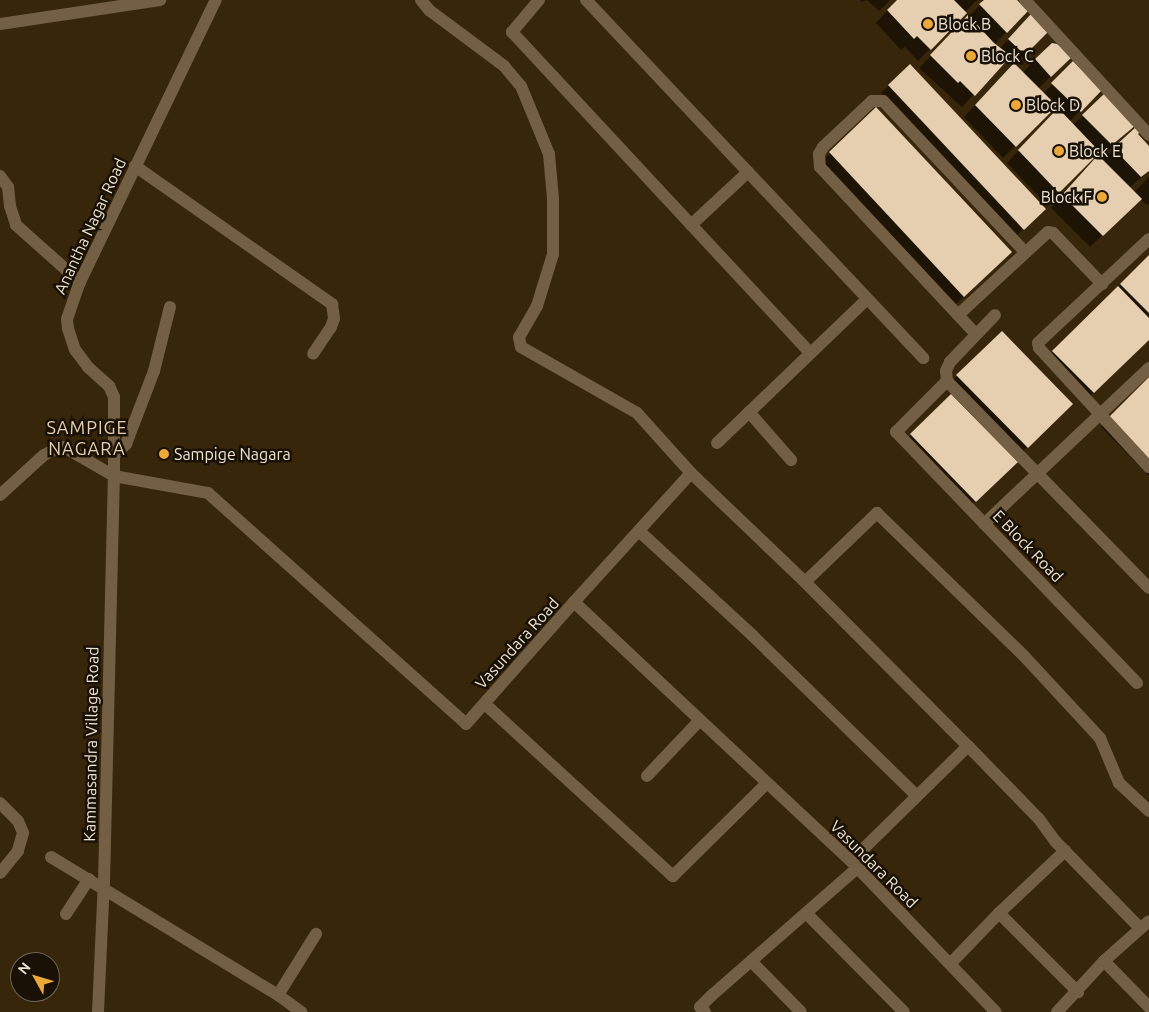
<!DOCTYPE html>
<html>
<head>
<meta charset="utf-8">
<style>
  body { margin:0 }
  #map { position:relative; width:1149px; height:1012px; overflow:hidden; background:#38260a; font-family:Ubuntu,sans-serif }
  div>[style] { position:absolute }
  .shadow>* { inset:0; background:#0007 }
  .building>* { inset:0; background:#e6cfb0 }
  .minor>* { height:12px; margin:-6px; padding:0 6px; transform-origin:6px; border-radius:6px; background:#725f44 }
  .tertiary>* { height:12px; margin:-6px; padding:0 6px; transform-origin:6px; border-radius:6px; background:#725f44 }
  .dots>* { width:14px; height:14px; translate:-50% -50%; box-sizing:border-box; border:2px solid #191106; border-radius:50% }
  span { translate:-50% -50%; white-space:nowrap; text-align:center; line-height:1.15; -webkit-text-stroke:5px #191106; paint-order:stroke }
  .poi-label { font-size:16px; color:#efe4d4 }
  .left { translate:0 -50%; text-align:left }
  .right { translate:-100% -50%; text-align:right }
  .street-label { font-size:16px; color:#efe4d4 }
  .neighbourhood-label { font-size:18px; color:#e7d0b1; letter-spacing:1px }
  .north { position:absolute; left:10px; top:952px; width:50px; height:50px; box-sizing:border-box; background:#191106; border:1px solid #6f6558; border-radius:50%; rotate:309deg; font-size:14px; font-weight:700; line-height:20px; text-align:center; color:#efe4d4 }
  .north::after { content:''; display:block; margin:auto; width:18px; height:22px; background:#eca93a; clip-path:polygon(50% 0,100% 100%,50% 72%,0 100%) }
</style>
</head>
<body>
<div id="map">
  <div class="shadow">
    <i style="clip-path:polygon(860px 0,890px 0,879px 11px,867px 0,862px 2px)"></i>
    <i style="clip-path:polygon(897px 0,977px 0,918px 61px,905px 47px,901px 50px,876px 23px)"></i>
    <i style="clip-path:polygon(985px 0,1015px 0,1026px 11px,994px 45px,999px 49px,1032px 15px,1046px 32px,1014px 65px,1022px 73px,1036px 60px,1071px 56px,1038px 89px,1043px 94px,1073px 63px,1101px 90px,1069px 122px,1073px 125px,1105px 95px,1135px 125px,1099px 156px,1097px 153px,1046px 204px,1007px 163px,1056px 111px,1053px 108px,1003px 158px,964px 117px,1013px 66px,1006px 60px,962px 107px,919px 68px)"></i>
    <i style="clip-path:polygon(910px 66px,1044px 209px,1015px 237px,881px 93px)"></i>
    <i style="clip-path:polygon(876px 109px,1002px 260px,956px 304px,822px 161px)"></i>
    <i style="clip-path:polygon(1137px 134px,1149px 147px,1149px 171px,1129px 188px,1133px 193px,1149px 177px,1149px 203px,1147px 205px,1140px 199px,1090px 247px,1051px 208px,1086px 169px,1102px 161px,1114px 149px)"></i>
    <i style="clip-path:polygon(1149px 257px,1149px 338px,1086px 400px,1045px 359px)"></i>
    <i style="clip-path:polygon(1002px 332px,1071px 404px,1019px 455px,949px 384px)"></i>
    <i style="clip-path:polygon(1149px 379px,1149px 476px,1101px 427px)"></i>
    <i style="clip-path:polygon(951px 396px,1016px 462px,967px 509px,903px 443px)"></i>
  </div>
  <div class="building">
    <i style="clip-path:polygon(897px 0,954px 0,967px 13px,931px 50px,917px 36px,914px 39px,887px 10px)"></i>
    <i style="clip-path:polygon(984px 0,1017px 0,1028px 11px,1007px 33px,979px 4px)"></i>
    <i style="clip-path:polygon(1032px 13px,1048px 32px,1025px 55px,1008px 39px)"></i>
    <i style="clip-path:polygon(968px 15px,994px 43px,1011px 56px,975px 96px,960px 81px,958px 83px,930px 55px)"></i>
    <i style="clip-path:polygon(1052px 43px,1057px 44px,1073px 56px,1051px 77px,1035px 59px)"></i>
    <i style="clip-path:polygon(1073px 61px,1102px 90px,1081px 112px,1051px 83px)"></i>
    <i style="clip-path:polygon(1014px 63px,1057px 106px,1016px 147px,975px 105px)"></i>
    <i style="clip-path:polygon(910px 64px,1046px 209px,1024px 230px,888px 85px)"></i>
    <i style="clip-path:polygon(1105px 93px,1136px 125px,1112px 145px,1082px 115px)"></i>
    <i style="clip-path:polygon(876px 107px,1012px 252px,964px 297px,829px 152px)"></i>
    <i style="clip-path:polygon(1058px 108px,1100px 152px,1059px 193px,1018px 150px)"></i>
    <i style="clip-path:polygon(1137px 126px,1141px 131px,1138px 134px,1149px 146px,1149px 171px,1141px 177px,1113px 148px)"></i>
    <i style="clip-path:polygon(1098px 155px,1142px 199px,1103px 236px,1062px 195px)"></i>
    <i style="clip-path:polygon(1149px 255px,1149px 313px,1120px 284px)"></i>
    <i style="clip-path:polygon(1118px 286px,1149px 318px,1149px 340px,1094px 393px,1052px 351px)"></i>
    <i style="clip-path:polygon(1002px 331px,1073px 404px,1028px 448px,956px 375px)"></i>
    <i style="clip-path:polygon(1149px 377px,1149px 460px,1108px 418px)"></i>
    <i style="clip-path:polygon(951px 394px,1018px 462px,976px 502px,910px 434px)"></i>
  </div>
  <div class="minor">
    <i style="left:421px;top:0;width:13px;rotate:51deg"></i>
    <i style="left:429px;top:10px;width:94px;rotate:36.7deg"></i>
    <i style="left:504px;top:66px;width:26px;rotate:50deg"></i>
    <i style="left:521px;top:86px;width:74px;rotate:67.6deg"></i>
    <i style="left:549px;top:154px;width:45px;rotate:84.9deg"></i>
    <i style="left:553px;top:199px;width:55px;rotate:90deg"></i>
    <i style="left:553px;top:254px;width:54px;rotate:107.1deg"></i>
    <i style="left:537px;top:306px;width:36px;rotate:120deg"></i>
    <i style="left:519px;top:337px;width:10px;rotate:79deg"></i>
    <i style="left:521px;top:347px;width:133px;rotate:29.6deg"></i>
    <i style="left:637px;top:413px;width:81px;rotate:48deg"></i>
    <i style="left:691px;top:473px;width:158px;rotate:43.7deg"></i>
    <i style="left:805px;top:582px;width:231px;rotate:45.2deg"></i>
    <i style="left:968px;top:746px;width:102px;rotate:45.8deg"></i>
    <i style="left:1039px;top:819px;width:27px;rotate:54deg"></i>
    <i style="left:1055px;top:841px;width:122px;rotate:45.7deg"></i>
    <i style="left:539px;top:0;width:42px;rotate:130.2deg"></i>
    <i style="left:512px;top:32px;width:438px;rotate:47.1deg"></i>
    <i style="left:586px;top:0;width:492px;rotate:46.7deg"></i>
    <i style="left:1025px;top:0;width:183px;rotate:47.4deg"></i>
    <i style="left:135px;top:166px;width:241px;rotate:35deg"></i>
    <i style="left:332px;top:304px;width:15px;rotate:82deg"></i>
    <i style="left:334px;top:319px;width:9px;rotate:111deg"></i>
    <i style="left:331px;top:327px;width:32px;rotate:124deg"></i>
    <i style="left:0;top:176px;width:14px;rotate:54deg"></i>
    <i style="left:8px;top:187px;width:19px;rotate:84deg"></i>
    <i style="left:10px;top:206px;width:20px;rotate:72deg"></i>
    <i style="left:16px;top:225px;width:86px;rotate:41.7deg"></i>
    <i style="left:691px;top:225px;width:78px;rotate:-42.9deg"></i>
    <i style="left:1149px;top:239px;width:152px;rotate:136.9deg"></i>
    <i style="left:1038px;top:343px;width:5px;rotate:79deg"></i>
    <i style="left:1039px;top:348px;width:162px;rotate:47.3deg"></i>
    <i style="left:1025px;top:252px;width:207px;rotate:-133.2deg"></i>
    <i style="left:883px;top:101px;width:11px;rotate:180deg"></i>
    <i style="left:872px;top:101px;width:67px;rotate:136.8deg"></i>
    <i style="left:823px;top:147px;width:8px;rotate:120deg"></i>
    <i style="left:819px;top:154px;width:13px;rotate:86deg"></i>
    <i style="left:820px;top:167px;width:202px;rotate:47deg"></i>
    <i style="left:958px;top:315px;width:122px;rotate:-42.7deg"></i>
    <i style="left:1048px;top:232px;width:5px;rotate:11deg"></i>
    <i style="left:1053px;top:233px;width:71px;rotate:46.1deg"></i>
    <i style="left:958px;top:315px;width:26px;rotate:47deg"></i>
    <i style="left:947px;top:381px;width:10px;rotate:-96deg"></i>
    <i style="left:946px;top:371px;width:10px;rotate:-66deg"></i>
    <i style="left:950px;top:362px;width:65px;rotate:-46.2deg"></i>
    <i style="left:749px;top:412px;width:64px;rotate:48.8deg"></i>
    <i style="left:717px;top:443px;width:208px;rotate:-43.8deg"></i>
    <i style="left:115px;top:454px;width:15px;rotate:-42deg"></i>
    <i style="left:126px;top:444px;width:78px;rotate:-69deg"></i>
    <i style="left:154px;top:371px;width:66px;rotate:-76deg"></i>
    <i style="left:114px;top:476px;width:96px;rotate:10.3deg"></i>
    <i style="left:208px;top:493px;width:346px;rotate:41.8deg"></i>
    <i style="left:466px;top:724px;width:163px;rotate:-48.5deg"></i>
    <i style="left:574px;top:602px;width:379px;rotate:43.1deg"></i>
    <i style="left:851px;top:861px;width:209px;rotate:46.2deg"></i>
    <i style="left:984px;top:524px;width:227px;rotate:-43.4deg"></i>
    <i style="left:639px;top:531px;width:154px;rotate:42.6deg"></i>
    <i style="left:752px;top:635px;width:229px;rotate:44.3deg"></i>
    <i style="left:805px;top:582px;width:100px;rotate:-43.8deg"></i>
    <i style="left:877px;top:513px;width:205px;rotate:44.2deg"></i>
    <i style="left:1024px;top:656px;width:112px;rotate:47.2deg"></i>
    <i style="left:1100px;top:738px;width:49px;rotate:67.1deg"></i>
    <i style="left:1119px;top:783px;width:41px;rotate:43deg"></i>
    <i style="left:574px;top:602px;width:174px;rotate:-47.8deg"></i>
    <i style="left:1137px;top:683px;width:348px;rotate:-133.8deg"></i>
    <i style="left:896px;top:432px;width:72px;rotate:-45deg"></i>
    <i style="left:947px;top:381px;width:289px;rotate:45.7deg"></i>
    <i style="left:485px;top:704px;width:255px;rotate:42.5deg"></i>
    <i style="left:673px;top:876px;width:132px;rotate:-44.7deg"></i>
    <i style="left:647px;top:776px;width:77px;rotate:-46.6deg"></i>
    <i style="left:0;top:803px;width:25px;rotate:45deg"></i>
    <i style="left:18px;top:821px;width:13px;rotate:67deg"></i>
    <i style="left:23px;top:833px;width:19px;rotate:106deg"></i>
    <i style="left:18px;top:851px;width:28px;rotate:129deg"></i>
    <i style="left:51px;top:857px;width:266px;rotate:31.3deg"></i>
    <i style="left:278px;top:995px;width:29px;rotate:36deg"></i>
    <i style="left:851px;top:861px;width:164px;rotate:-44.5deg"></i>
    <i style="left:806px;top:913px;width:139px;rotate:45.3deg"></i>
    <i style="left:999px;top:913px;width:91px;rotate:-43.2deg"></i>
    <i style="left:66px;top:914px;width:42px;rotate:-56.7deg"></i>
    <i style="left:751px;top:961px;width:71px;rotate:45.6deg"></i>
    <i style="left:1104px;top:961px;width:64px;rotate:45.6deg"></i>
    <i style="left:950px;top:964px;width:71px;rotate:-46.1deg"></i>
    <i style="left:999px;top:913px;width:112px;rotate:45deg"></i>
    <i style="left:278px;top:995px;width:72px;rotate:-58.1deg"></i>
    <i style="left:705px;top:1012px;width:7px;rotate:-135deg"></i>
    <i style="left:700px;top:1007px;width:16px;rotate:-45deg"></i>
    <i style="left:711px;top:996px;width:194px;rotate:-41.2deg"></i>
    <i style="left:1057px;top:1012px;width:69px;rotate:-47.3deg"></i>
    <i style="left:1104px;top:961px;width:60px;rotate:-41.6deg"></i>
  </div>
  <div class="tertiary">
    <i style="left:0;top:24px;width:162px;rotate:-8.5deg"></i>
    <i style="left:0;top:495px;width:59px;rotate:-42.3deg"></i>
    <i style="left:44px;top:455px;width:18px;rotate:-27deg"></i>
    <i style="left:60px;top:447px;width:4px"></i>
    <i style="left:64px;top:447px;width:58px;rotate:30.1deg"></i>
    <i style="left:114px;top:476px;width:79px;rotate:-90deg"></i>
    <i style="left:114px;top:397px;width:12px;rotate:-114deg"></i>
    <i style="left:109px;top:386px;width:28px;rotate:-138deg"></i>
    <i style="left:88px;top:367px;width:21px;rotate:-127deg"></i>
    <i style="left:75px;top:350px;width:22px;rotate:-108deg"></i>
    <i style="left:68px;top:329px;width:10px;rotate:-96deg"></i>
    <i style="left:67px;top:319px;width:39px;rotate:-71deg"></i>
    <i style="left:80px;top:282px;width:313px;rotate:-64.3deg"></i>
    <i style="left:98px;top:1012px;width:130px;rotate:-87.4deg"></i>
    <i style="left:104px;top:882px;width:406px;rotate:-88.6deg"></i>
  </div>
  <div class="dots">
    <i style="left:928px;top:24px;background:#eca93a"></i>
    <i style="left:971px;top:56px;background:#eca93a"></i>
    <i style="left:1016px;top:105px;background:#eca93a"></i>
    <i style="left:1059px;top:151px;background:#eca93a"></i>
    <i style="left:1102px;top:197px;background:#eca93a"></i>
    <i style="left:164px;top:454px;background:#eca93a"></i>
  </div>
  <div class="poi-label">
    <span class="left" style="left:938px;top:24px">Block B</span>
    <span class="left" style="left:981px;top:56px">Block C</span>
    <span class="left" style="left:1026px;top:105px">Block D</span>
    <span class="left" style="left:1069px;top:151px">Block E</span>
    <span class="right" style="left:1092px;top:197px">Block F</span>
    <span class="left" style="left:174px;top:454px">Sampige Nagara</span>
  </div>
  <div class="street-label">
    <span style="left:90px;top:226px;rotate:-65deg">Anantha Nagar Road</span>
    <span style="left:1028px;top:546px;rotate:46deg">E Block Road</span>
    <span style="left:517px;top:643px;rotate:-48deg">Vasundara Road</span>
    <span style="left:91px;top:744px;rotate:-89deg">Kammasandra Village Road</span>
    <span style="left:874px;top:864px;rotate:45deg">Vasundara Road</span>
  </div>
  <div class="neighbourhood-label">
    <span style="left:87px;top:438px">SAMPIGE<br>NAGARA</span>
  </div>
  <div class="north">N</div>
</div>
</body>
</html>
